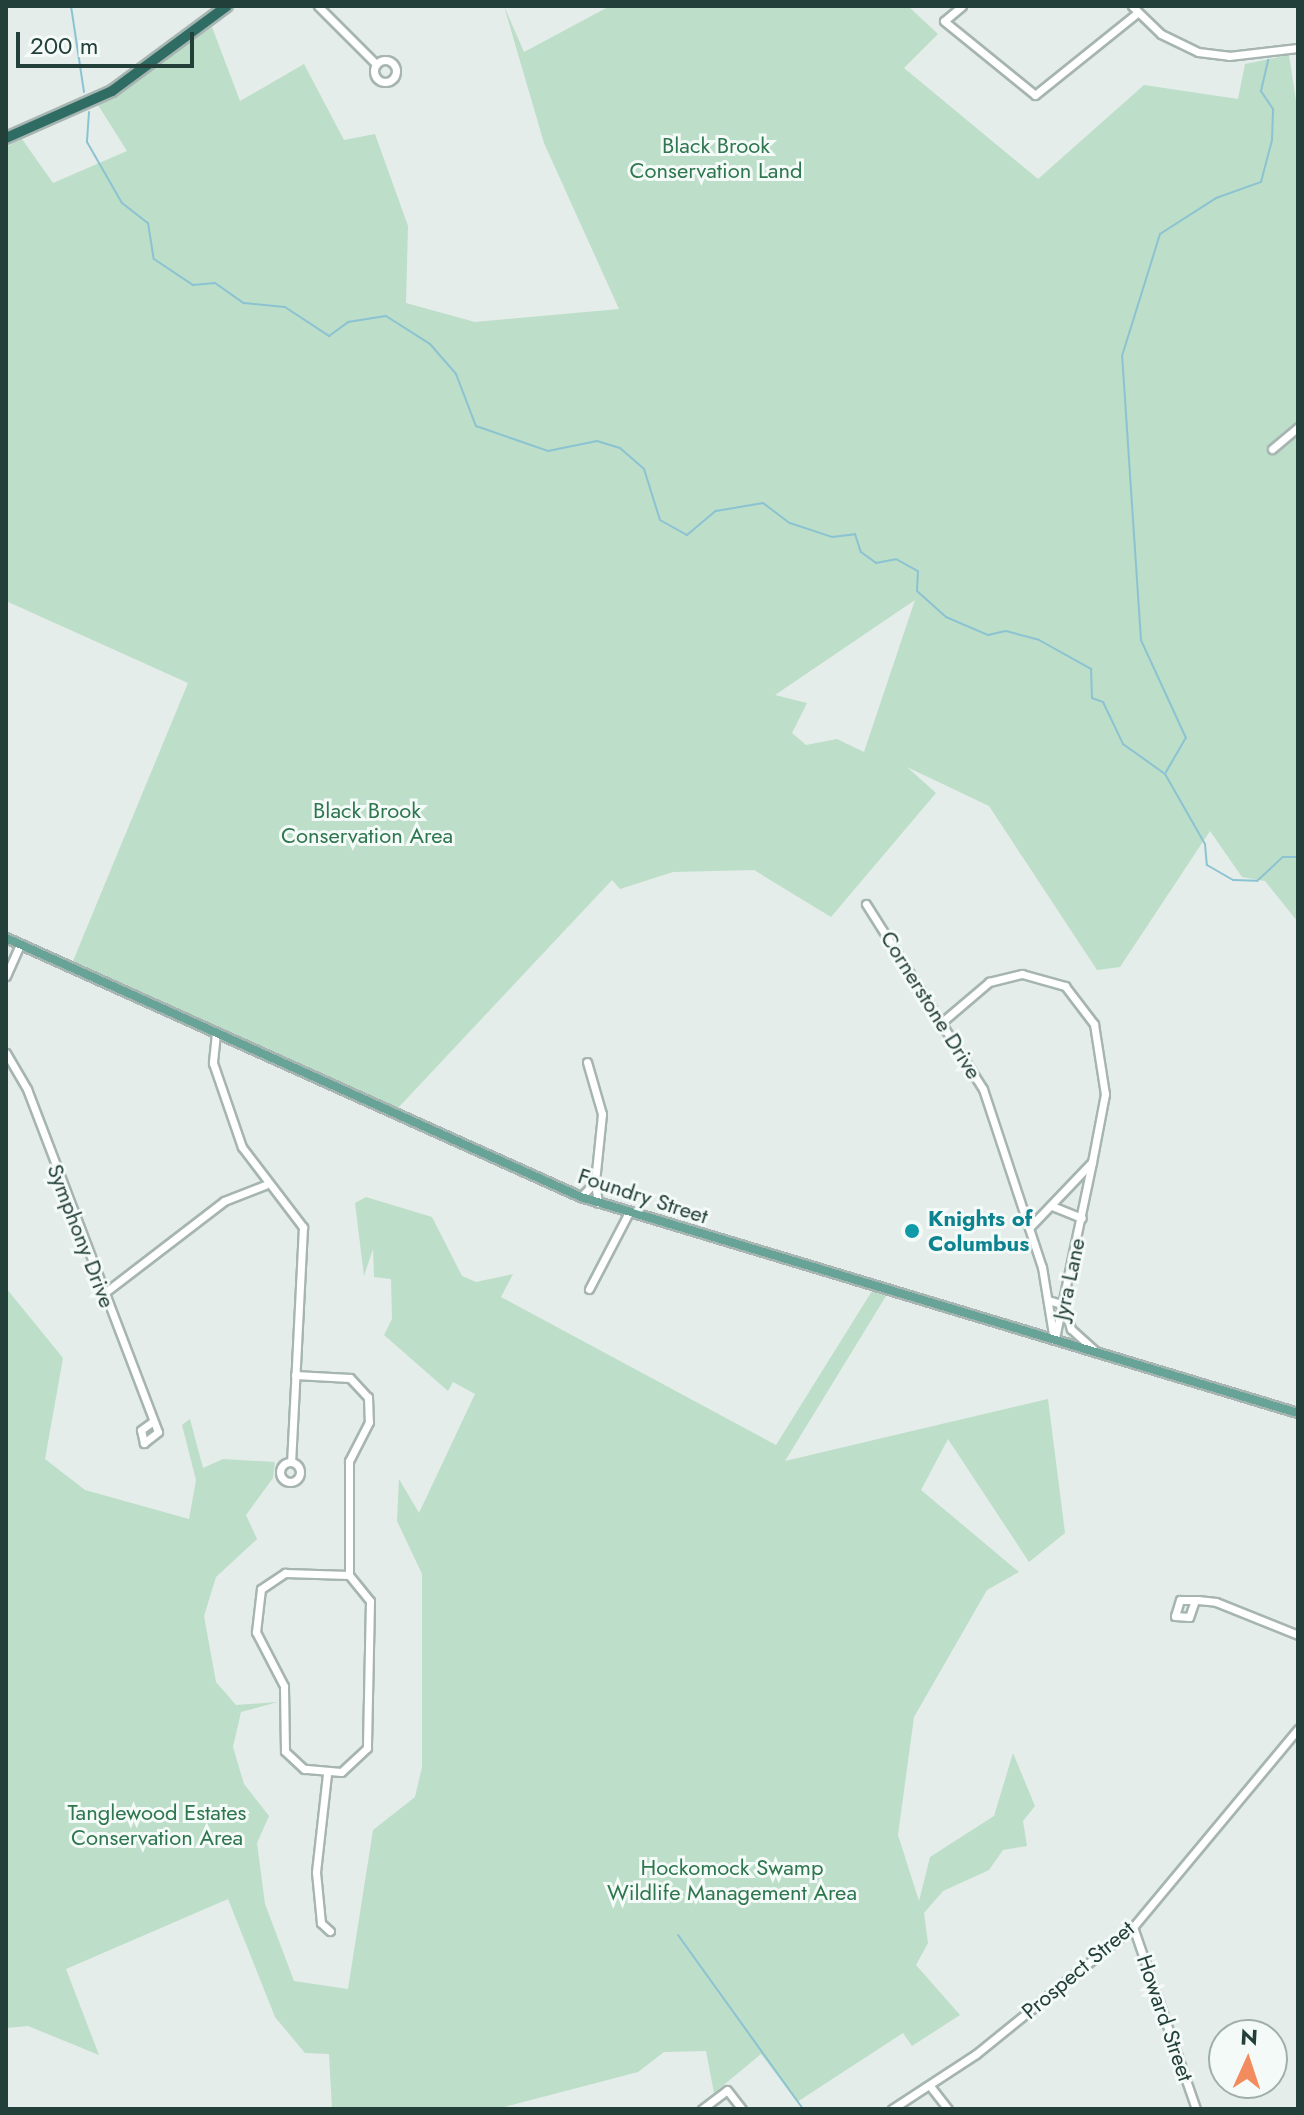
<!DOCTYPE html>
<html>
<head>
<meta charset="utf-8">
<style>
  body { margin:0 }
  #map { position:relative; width:1304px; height:2115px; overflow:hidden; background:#e4edea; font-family:Jost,sans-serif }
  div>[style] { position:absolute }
  .green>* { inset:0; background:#bddec8 }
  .stream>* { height:2px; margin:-1px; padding:0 1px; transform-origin:1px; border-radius:1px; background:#8cc3d2 }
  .roads { filter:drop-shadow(2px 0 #a6b5b1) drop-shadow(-2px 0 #a6b5b1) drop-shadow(0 2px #a6b5b1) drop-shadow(0 -2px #a6b5b1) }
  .minor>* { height:7px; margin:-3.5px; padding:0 3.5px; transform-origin:3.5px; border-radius:3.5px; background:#fff }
  .minor>.ring { margin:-3.5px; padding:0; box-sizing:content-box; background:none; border:7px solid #fff; border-radius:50% }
  .major>* { height:8px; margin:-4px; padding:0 4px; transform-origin:4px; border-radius:4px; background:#68a397 }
  .highway>* { height:10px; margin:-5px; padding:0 5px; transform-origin:5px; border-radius:5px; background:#2f6c63 }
  .dots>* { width:22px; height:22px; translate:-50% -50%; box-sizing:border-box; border:4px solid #f4faf7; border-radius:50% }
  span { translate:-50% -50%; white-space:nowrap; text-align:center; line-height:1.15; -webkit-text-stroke:6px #f4faf7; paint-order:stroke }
  .park-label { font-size:22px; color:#2d764e }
  .street-label { font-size:22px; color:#233f39 }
  .culture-label { font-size:22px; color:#0d838f; font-weight:700 }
  .left { translate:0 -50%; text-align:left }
  .frame { position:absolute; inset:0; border:8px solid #233f39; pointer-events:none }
  .north { position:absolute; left:1208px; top:2019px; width:80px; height:80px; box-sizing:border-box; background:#f4faf7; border:2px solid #a0afab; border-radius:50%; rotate:3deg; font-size:22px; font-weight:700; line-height:32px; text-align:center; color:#233f39 }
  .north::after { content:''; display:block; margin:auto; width:28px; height:36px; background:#f28b5d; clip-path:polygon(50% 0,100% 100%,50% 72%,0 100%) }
  .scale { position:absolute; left:16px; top:32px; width:178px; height:36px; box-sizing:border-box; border:4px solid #233f39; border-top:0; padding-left:10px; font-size:24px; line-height:28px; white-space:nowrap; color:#233f39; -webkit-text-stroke:6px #f4faf7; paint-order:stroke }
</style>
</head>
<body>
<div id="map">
  <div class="green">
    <i style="clip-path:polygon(evenodd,504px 6px,524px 52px,610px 6px,908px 6px,938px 34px,904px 68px,1038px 179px,1144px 85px,1238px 99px,1245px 64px,1289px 55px,1298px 114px,1298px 922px,1265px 881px,1242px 877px,1210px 831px,1120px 967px,1097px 970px,989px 806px,907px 767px,936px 793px,831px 917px,754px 870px,673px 872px,620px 889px,612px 880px,397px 1109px,73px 961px,188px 683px,6px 601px,6px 147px,22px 139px,53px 183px,127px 151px,98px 105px,212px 27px,240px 101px,304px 64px,344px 140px,375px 134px,408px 226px,406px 303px,475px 322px,619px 309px,544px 143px,504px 6px,915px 600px,864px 752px,837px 739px,806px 745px,792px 733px,807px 703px,775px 695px,915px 600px)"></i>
    <i style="clip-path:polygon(366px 1197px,432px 1217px,462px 1276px,476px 1282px,513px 1274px,501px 1297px,776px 1445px,872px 1291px,886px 1296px,785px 1461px,1048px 1399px,1065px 1533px,1029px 1562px,948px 1439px,921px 1490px,1019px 1572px,987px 1590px,914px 1717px,898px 1835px,919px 1901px,930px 1857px,994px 1816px,1013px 1753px,1035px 1806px,1023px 1821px,1027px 1846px,1003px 1850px,989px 1870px,943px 1891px,924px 1913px,928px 1943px,916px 1965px,960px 2015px,912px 2046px,903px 2033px,797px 2102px,761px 2054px,714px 2093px,706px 2051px,664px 2052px,638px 2072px,497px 2109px,332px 2109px,329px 2054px,305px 2053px,275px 2017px,228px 1899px,66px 1969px,99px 2055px,28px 2026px,6px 2028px,6px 1288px,63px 1358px,45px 1459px,85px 1490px,189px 1519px,196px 1480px,182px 1425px,190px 1419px,203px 1468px,223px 1459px,275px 1462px,273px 1478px,246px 1515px,257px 1539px,216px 1577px,204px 1616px,216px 1682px,236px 1705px,278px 1702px,241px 1712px,233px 1747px,244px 1784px,269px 1816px,257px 1843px,265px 1904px,294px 1981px,348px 1989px,373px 1830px,415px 1797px,422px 1767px,422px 1574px,397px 1521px,399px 1479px,419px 1513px,475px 1394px,453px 1382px,448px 1391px,384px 1335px,392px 1319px,391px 1279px,374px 1277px,373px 1249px,364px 1276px,355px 1203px)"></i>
  </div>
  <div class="stream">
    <i style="left:71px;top:6px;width:87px;rotate:81.4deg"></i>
    <i style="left:89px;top:112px;width:30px;rotate:94deg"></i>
    <i style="left:87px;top:142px;width:70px;rotate:60.2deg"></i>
    <i style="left:122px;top:203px;width:33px;rotate:38deg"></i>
    <i style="left:148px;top:223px;width:36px;rotate:81deg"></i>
    <i style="left:154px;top:259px;width:47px;rotate:33.7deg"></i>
    <i style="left:193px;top:285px;width:22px;rotate:-5deg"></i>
    <i style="left:215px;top:283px;width:35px;rotate:35deg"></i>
    <i style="left:244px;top:303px;width:41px;rotate:5.6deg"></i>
    <i style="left:285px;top:307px;width:53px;rotate:33.4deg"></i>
    <i style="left:329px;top:336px;width:24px;rotate:-36deg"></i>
    <i style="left:348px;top:322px;width:38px;rotate:-9deg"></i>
    <i style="left:386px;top:316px;width:52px;rotate:32.5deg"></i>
    <i style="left:430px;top:344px;width:40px;rotate:49deg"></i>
    <i style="left:456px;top:374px;width:56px;rotate:69deg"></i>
    <i style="left:476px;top:426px;width:76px;rotate:19.1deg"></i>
    <i style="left:548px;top:451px;width:50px;rotate:-11.5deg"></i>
    <i style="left:597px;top:441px;width:24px;rotate:17deg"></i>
    <i style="left:620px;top:448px;width:32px;rotate:41deg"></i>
    <i style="left:644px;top:469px;width:53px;rotate:72.6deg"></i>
    <i style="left:660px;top:520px;width:31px;rotate:29deg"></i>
    <i style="left:687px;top:535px;width:38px;rotate:-40deg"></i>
    <i style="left:716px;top:511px;width:48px;rotate:-9.7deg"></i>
    <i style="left:763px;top:503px;width:34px;rotate:37deg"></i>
    <i style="left:790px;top:523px;width:44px;rotate:18.4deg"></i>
    <i style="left:832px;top:537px;width:23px;rotate:-7deg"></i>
    <i style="left:855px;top:534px;width:19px;rotate:72deg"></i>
    <i style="left:861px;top:552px;width:19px;rotate:36deg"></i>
    <i style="left:876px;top:563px;width:20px;rotate:-11deg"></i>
    <i style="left:896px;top:559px;width:25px;rotate:29deg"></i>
    <i style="left:918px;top:571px;width:20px;rotate:93deg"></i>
    <i style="left:917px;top:591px;width:39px;rotate:42deg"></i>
    <i style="left:946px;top:617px;width:46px;rotate:23.2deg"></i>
    <i style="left:988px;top:635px;width:18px;rotate:-13deg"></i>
    <i style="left:1006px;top:631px;width:34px;rotate:15deg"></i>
    <i style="left:1039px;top:640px;width:60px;rotate:29.1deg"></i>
    <i style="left:1091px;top:669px;width:29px;rotate:88deg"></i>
    <i style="left:1092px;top:698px;width:12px;rotate:20deg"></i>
    <i style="left:1103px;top:702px;width:47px;rotate:64.5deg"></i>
    <i style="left:1123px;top:744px;width:52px;rotate:35.5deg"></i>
    <i style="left:1165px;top:774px;width:81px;rotate:60.3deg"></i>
    <i style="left:1205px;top:844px;width:21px;rotate:85deg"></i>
    <i style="left:1207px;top:865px;width:30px;rotate:30deg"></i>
    <i style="left:1233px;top:880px;width:24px;rotate:2deg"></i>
    <i style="left:1257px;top:881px;width:35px;rotate:-43deg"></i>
    <i style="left:1283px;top:857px;width:15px"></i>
    <i style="left:1166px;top:772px;width:39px;rotate:-60deg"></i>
    <i style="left:1186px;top:738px;width:108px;rotate:-114.7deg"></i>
    <i style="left:1141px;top:640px;width:285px;rotate:-93.8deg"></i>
    <i style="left:1122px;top:356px;width:128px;rotate:-72.7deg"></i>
    <i style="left:1160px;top:234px;width:67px;rotate:-32.7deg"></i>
    <i style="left:1216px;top:198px;width:48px;rotate:-19.6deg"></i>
    <i style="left:1261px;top:182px;width:43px;rotate:-75.3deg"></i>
    <i style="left:1272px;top:140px;width:31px;rotate:-88deg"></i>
    <i style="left:1273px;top:109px;width:22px;rotate:-124deg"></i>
    <i style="left:1261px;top:91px;width:32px;rotate:-77deg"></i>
    <i style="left:678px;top:1935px;width:214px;rotate:54.3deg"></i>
  </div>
  <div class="roads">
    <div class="minor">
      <i style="left:318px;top:6px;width:81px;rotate:45deg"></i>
      <i style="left:962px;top:6px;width:23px;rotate:140deg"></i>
      <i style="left:944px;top:21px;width:117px;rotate:39.1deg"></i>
      <i style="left:1035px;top:95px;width:131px;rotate:-38.8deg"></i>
      <i style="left:1132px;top:6px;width:40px;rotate:44deg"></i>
      <i style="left:1161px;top:34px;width:41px;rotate:25.9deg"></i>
      <i style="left:1198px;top:52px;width:31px;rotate:7deg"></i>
      <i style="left:1229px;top:56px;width:69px;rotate:-6.6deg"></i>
      <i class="ring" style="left:374px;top:60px;width:15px;height:15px"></i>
      <i style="left:1272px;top:449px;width:34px;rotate:-40deg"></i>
      <i style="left:866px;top:904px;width:219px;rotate:57.7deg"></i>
      <i style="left:983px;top:1089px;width:188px;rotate:71.7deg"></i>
      <i style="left:1042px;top:1267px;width:74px;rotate:80.7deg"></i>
      <i style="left:6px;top:976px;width:35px;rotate:-66deg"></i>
      <i style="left:942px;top:1022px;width:62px;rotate:-40.4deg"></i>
      <i style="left:989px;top:982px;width:34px;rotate:-14deg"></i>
      <i style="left:1022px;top:974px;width:45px;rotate:15.6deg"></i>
      <i style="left:1065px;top:986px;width:48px;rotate:52.7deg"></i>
      <i style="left:1094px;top:1024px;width:71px;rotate:81.1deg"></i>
      <i style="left:1105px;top:1094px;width:69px;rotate:100.8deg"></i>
      <i style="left:1092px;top:1162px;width:91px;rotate:133.7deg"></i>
      <i style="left:216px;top:1033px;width:30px;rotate:96deg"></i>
      <i style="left:213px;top:1063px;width:89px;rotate:71deg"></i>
      <i style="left:242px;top:1147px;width:101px;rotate:52.7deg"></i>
      <i style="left:303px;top:1227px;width:235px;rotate:92.9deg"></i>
      <i style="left:6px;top:1053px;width:42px;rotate:59.7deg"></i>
      <i style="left:27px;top:1089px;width:367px;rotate:69.1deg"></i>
      <i style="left:158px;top:1432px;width:18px;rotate:142deg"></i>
      <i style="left:144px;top:1443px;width:13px;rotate:-103deg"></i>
      <i style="left:141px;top:1430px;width:14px;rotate:-36deg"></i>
      <i style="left:587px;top:1062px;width:54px;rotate:73.9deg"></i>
      <i style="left:602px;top:1114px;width:68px;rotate:95.9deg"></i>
      <i style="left:581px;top:1197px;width:21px;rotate:-47deg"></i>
      <i style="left:595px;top:1182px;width:21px;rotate:82deg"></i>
      <i style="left:1052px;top:1206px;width:32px;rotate:22deg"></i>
      <i style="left:589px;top:1289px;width:87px;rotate:-62.5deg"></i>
      <i style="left:103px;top:1294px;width:153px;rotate:-37.5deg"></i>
      <i style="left:224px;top:1201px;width:44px;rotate:-21.3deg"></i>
      <i style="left:1048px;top:1300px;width:17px;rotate:17deg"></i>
      <i style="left:1064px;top:1305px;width:25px;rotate:74deg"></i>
      <i style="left:1071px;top:1329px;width:31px;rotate:42deg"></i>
      <i style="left:1055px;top:1338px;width:180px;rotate:-78.1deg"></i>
      <i style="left:295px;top:1375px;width:55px;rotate:3.1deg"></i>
      <i style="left:350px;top:1378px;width:26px;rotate:47deg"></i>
      <i style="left:368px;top:1397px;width:25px;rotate:88deg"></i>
      <i style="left:369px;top:1422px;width:44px;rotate:117.1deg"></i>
      <i style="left:349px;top:1461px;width:114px;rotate:90deg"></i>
      <i class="ring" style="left:280px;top:1462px;width:13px;height:13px"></i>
      <i style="left:285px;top:1573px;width:64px;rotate:1.8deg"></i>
      <i style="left:349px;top:1575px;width:33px;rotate:51deg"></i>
      <i style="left:370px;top:1601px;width:147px;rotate:91.2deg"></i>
      <i style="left:367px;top:1748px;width:35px;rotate:137deg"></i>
      <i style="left:341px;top:1772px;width:37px;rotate:-175deg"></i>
      <i style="left:304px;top:1769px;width:26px;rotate:-137deg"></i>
      <i style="left:285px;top:1751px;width:65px;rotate:-90.9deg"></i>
      <i style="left:284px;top:1686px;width:61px;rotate:-117.4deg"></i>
      <i style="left:256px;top:1632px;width:43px;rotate:-83.4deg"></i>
      <i style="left:261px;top:1589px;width:29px;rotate:-34deg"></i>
      <i style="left:1195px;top:1600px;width:18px;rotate:109deg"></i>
      <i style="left:1189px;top:1617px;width:14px;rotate:-176deg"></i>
      <i style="left:1175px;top:1616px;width:17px;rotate:-73deg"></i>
      <i style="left:1180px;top:1600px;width:18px"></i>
      <i style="left:1198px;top:1600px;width:18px;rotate:6deg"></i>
      <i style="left:1216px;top:1602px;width:88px;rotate:21.9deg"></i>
      <i style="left:327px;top:1774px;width:99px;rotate:96.4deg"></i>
      <i style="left:316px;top:1872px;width:51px;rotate:84.4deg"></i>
      <i style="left:321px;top:1923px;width:12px;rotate:42deg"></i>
      <i style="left:1133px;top:1927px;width:193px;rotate:70.9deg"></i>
      <i style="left:930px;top:2086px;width:29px;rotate:52deg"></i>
      <i style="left:702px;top:2109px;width:31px;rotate:-37deg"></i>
      <i style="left:727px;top:2090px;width:24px;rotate:52deg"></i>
      <i style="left:892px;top:2109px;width:100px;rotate:-33.2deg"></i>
      <i style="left:976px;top:2054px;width:202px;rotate:-39deg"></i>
      <i style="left:1133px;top:1927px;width:258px;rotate:-50.2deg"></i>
    </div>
    <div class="major">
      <i style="left:6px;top:938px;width:631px;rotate:24.25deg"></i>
      <i style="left:581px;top:1197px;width:749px;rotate:16.77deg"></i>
    </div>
    <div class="highway">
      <i style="left:6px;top:138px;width:116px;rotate:-23.9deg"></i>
      <i style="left:112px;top:91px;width:143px;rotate:-36.5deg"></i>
    </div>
  </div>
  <div class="dots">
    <i style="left:912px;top:1231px;background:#0f9aa8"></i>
  </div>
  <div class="park-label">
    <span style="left:716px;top:158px">Black Brook<br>Conservation Land</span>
    <span style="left:367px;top:823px">Black Brook<br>Conservation Area</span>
    <span style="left:157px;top:1825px">Tanglewood Estates<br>Conservation Area</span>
    <span style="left:732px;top:1880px">Hockomock Swamp<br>Wildlife Management Area</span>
  </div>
  <div class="street-label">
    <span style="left:931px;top:1005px;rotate:58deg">Cornerstone Drive</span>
    <span style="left:643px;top:1196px;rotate:18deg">Foundry Street</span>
    <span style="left:81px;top:1236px;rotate:69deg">Symphony Drive</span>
    <span style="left:1069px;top:1279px;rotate:-78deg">Jyra Lane</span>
    <span style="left:1078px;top:1970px;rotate:-40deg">Prospect Street</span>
    <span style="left:1165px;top:2018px;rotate:71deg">Howard Street</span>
  </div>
  <div class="culture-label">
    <span class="left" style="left:928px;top:1231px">Knights of<br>Columbus</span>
  </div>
  <div class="frame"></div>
  <div class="north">N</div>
  <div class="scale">200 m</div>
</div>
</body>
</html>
